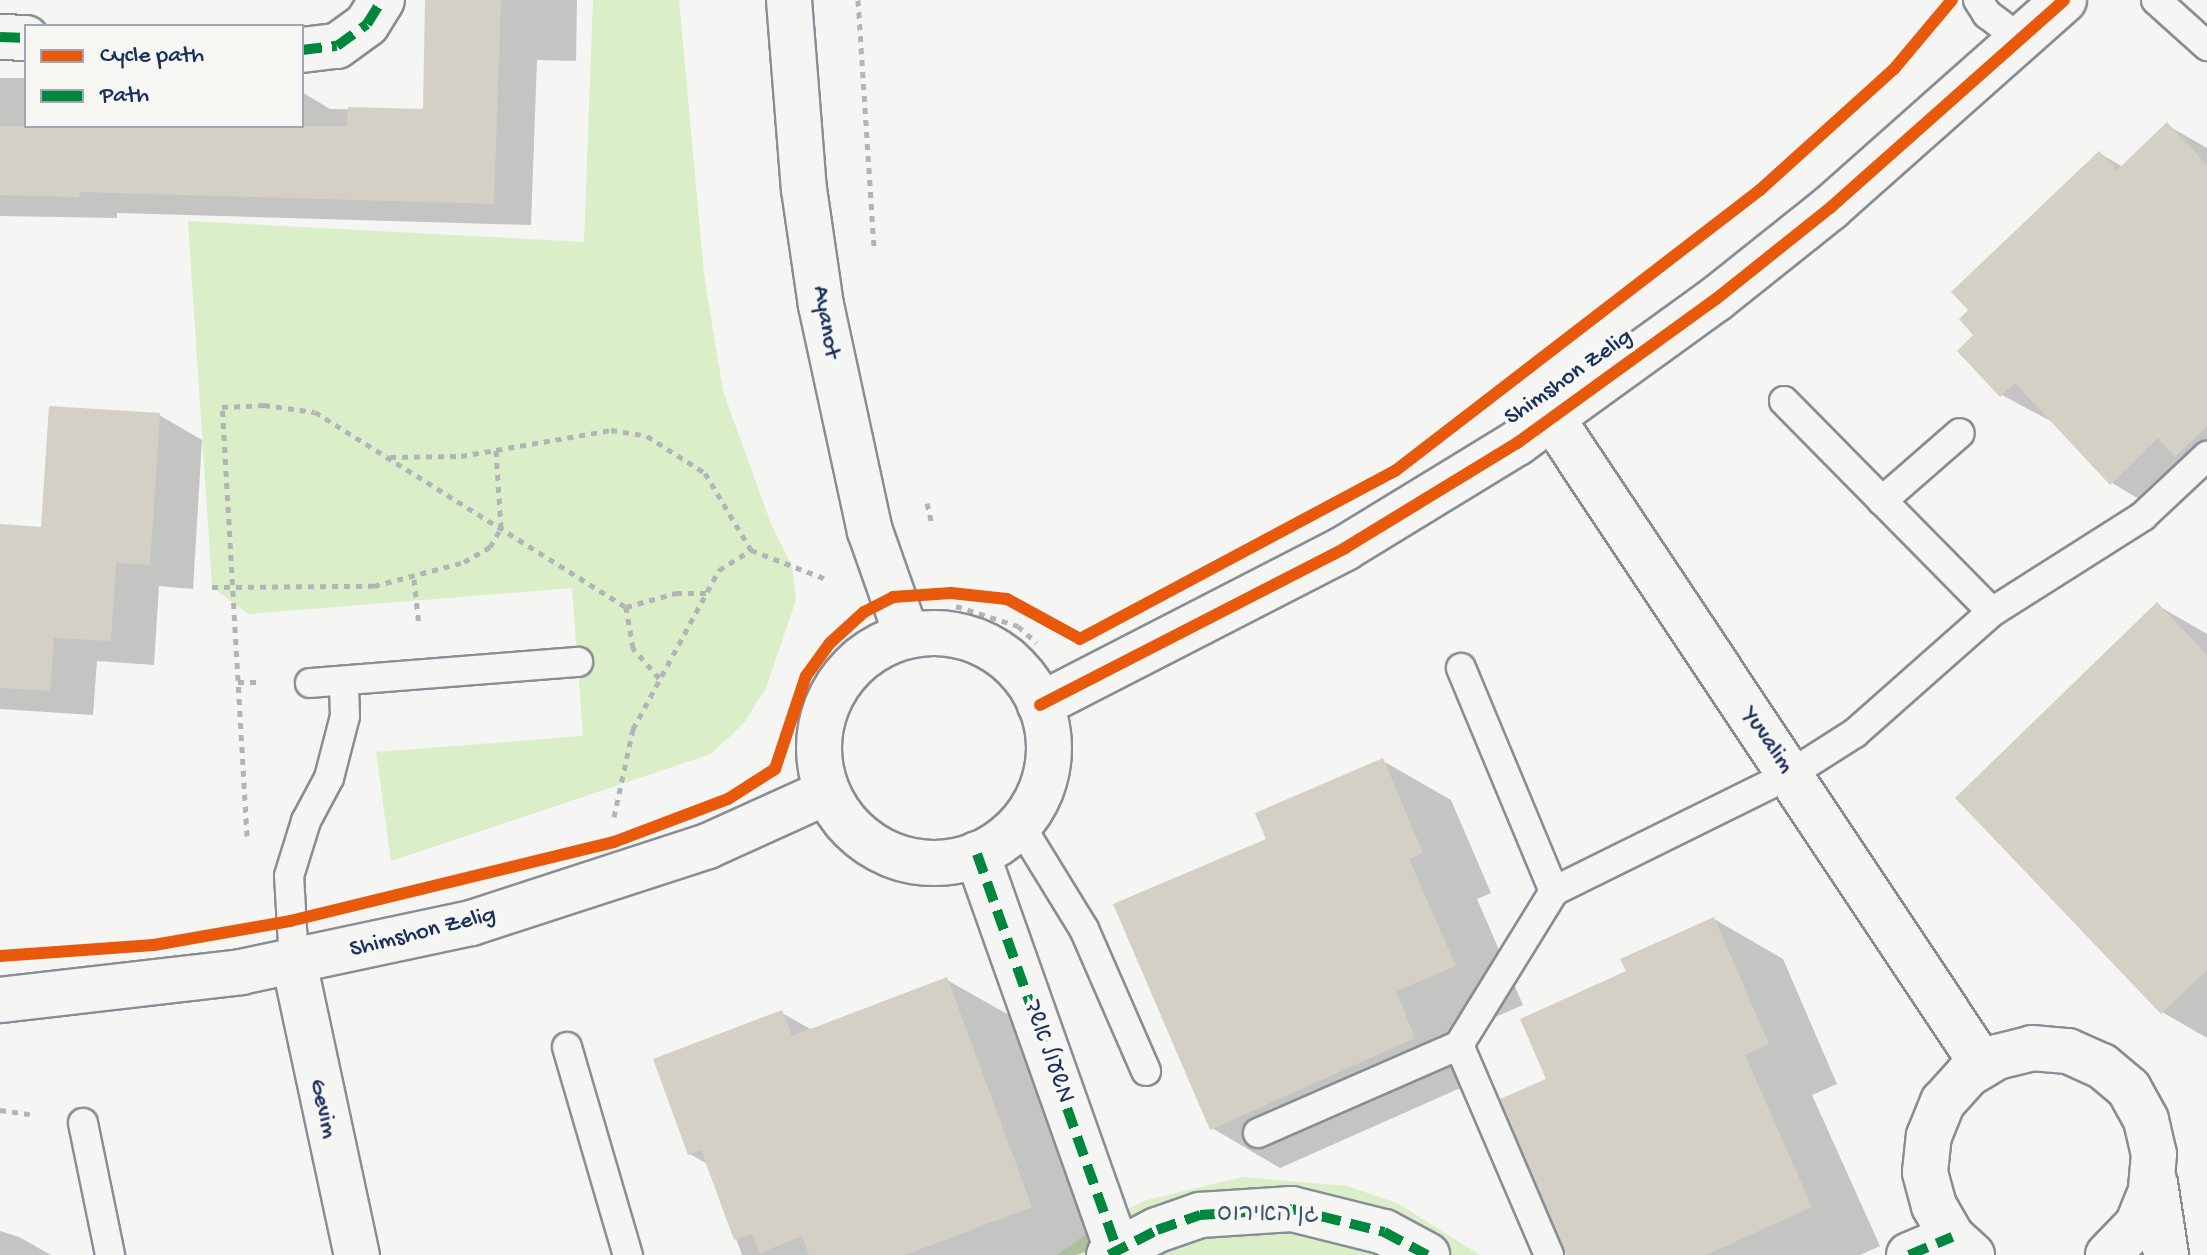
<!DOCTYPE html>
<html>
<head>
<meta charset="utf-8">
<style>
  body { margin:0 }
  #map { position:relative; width:2207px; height:1255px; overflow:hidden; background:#f5f5f3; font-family:"Gochi Hand","Playpen Sans Hebrew",sans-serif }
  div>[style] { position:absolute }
  .green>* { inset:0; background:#daefc8 }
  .shadow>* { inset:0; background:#0003 }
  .building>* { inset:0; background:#d5d0c5 }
  .path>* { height:5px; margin-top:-2.5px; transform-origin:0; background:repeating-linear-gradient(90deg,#b2b4b9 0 6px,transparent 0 12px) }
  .roads { filter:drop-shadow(2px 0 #898d95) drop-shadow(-2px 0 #898d95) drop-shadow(0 2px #898d95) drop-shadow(0 -2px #898d95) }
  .service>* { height:28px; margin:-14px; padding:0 14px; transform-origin:14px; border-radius:14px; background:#f5f5f3 }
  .pedestrian>* { height:44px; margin:-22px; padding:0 22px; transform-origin:22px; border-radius:22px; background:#f5f5f3 }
  .minor>* { height:44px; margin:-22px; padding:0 22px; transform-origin:22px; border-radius:22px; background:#f5f5f3 }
  .minor>.ring { margin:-22px; padding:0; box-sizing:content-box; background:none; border:44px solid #f5f5f3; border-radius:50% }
  .quiet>* { height:10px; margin-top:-5px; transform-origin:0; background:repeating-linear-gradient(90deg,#00873e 0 20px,transparent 0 30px) }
  .cycleway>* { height:12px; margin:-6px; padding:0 6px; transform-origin:6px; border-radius:6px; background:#e8590c }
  span { translate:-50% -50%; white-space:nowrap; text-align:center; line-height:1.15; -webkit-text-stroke:8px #f6f6f2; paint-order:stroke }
  .street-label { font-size:24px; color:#1b2f5e }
  .park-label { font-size:24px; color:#3d546c }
  .legend { position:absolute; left:24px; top:24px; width:280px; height:104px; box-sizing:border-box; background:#f6f6f2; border:2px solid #9ea6b7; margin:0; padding:10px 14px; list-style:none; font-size:24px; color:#1b2f5e }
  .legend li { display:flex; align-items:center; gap:16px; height:40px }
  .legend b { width:40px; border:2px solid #9ea6b7 }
</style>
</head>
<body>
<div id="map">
  <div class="green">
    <i style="clip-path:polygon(593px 0,679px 0,704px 274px,723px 391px,771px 524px,792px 566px,796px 600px,766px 688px,744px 723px,711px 754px,391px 861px,376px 752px,583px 736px,572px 588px,248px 614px,212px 587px,188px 221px,584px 242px)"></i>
    <i style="clip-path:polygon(1243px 1177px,1347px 1186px,1397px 1203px,1480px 1255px,1057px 1255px,1101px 1223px,1146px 1200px)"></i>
  </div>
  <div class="shadow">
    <i style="clip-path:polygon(428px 0,577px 0,576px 61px,537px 60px,531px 225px,117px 213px,117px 218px,0 216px,0 78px,26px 78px,26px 126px,302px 126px,302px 92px,330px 109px,425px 111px)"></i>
    <i style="clip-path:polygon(2167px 125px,2207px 148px,2207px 473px,2164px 514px,2112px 483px,2056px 424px,2002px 395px,1960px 351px,1976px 336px,2099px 153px,2123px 167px)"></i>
    <i style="clip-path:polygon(159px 415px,202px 440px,193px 589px,159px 586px,154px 665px,97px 661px,93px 715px,0 709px,0 526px,43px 529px)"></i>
    <i style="clip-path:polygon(2157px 605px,2207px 634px,2207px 1038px,2162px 1012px)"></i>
    <i style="clip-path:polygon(1383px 761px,1451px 800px,1491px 893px,1477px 899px,1523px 1005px,1463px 1031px,1483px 1078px,1280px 1168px,1212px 1128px,1268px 840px)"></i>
    <i style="clip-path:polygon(1714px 919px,1783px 959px,1837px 1084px,1812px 1095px,1880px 1246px,1860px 1255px,1568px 1255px,1549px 1080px,1628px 972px)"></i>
    <i style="clip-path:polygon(947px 980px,1016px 1019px,1099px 1247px,1076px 1255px,742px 1255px,709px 1165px,690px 1154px,782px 1013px,812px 1030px)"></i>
    <i style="clip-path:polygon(0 1231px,19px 1237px,51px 1255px,0 1255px)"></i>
  </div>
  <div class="building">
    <i style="clip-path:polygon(425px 0,501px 0,494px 204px,80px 192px,79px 197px,0 195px,0 126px,347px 126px,348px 107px,423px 109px)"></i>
    <i style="clip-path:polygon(2167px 122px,2207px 165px,2207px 426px,2175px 457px,2158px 438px,2110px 485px,2015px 383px,2000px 397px,1957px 351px,1973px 335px,1959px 319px,1968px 310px,1951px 292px,2099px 151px,2117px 170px)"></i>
    <i style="clip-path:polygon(49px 406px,160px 413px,150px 565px,116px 563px,111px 641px,54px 638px,50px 691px,0 688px,0 524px,41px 527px)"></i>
    <i style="clip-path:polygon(2157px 602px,2207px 655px,2207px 970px,2161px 1014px,1955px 798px)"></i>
    <i style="clip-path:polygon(1383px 758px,1423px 853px,1409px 859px,1456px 966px,1396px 991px,1415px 1038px,1210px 1130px,1113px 904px,1266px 839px,1255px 813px)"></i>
    <i style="clip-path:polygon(1714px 917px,1769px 1044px,1745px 1055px,1812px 1207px,1706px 1255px,1566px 1255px,1500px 1099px,1546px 1079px,1520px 1019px,1626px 971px,1620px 959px)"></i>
    <i style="clip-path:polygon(947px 977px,1032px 1207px,905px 1255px,809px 1255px,802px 1236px,760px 1253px,752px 1234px,734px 1240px,701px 1150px,688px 1155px,653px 1059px,782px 1010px,792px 1036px)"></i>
  </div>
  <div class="path">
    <i style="left:858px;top:0;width:248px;rotate:86.3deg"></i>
    <i style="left:390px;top:457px;width:71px;rotate:-0.8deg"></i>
    <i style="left:461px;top:456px;width:152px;rotate:-9.8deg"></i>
    <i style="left:611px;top:430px;width:36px;rotate:9deg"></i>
    <i style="left:647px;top:436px;width:69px;rotate:32.5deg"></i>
    <i style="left:705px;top:473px;width:90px;rotate:59.1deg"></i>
    <i style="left:927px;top:503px;width:22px;rotate:77deg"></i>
    <i style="left:414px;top:579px;width:47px;rotate:83.9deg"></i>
    <i style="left:212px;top:587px;width:162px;rotate:-0.4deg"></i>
    <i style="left:374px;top:586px;width:93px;rotate:-14.9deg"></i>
    <i style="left:464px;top:562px;width:30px;rotate:-30deg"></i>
    <i style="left:490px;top:547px;width:22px;rotate:-60deg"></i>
    <i style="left:501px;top:528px;width:78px;rotate:-93.7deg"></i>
    <i style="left:956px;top:606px;width:65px;rotate:17.9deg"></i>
    <i style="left:1018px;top:626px;width:25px;rotate:42deg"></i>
    <i style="left:659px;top:678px;width:40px;rotate:-131deg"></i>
    <i style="left:633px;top:648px;width:42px;rotate:-99.7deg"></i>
    <i style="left:626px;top:607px;width:52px;rotate:-15.6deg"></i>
    <i style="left:676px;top:593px;width:30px"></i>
    <i style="left:238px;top:682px;width:23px"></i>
    <i style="left:800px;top:742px;width:57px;rotate:-74.7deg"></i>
    <i style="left:815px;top:687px;width:53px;rotate:-50.3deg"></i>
    <i style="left:614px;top:817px;width:90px;rotate:-77.8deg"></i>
    <i style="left:633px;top:729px;width:181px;rotate:-61.6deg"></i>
    <i style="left:719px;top:570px;width:38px;rotate:-32deg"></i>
    <i style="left:751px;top:550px;width:80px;rotate:21.1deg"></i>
    <i style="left:247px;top:836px;width:430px;rotate:-93.3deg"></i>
    <i style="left:222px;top:407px;width:42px;rotate:-2.7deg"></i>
    <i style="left:264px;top:405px;width:51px;rotate:7.8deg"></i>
    <i style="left:315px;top:412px;width:367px;rotate:32.1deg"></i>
    <i style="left:0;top:1110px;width:35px;rotate:8deg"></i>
  </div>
  <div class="roads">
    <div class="service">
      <i style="left:1978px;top:0;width:17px;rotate:57deg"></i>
      <i style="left:1987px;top:14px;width:41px;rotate:37.1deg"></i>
      <i style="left:2156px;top:0;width:69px;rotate:42deg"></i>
      <i style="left:1784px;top:401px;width:296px;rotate:45.4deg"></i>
      <i style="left:1882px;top:501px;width:103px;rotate:-41.1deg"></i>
      <i style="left:1461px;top:668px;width:242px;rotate:67.4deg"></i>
      <i style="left:310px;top:683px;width:269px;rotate:-4.5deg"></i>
      <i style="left:1020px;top:825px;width:122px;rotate:58.4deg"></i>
      <i style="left:1084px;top:929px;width:155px;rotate:66.4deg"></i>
      <i style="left:294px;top:962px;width:86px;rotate:-93.3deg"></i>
      <i style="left:289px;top:876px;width:58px;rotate:-72.8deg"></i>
      <i style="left:306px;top:821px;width:49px;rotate:-61.9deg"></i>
      <i style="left:329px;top:778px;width:64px;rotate:-75.5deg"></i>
      <i style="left:345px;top:716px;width:35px;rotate:-92deg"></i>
      <i style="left:567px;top:1047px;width:217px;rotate:73.7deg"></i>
      <i style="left:83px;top:1123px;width:135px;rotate:78.4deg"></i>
      <i style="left:1258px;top:1133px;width:219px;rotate:-23.6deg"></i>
      <i style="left:1549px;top:1255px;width:228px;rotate:-113.2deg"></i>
      <i style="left:1459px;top:1045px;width:181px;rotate:-58.3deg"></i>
      <i style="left:1554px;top:891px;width:262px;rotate:-26.3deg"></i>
      <i style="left:1789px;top:775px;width:78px;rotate:-32.5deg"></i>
      <i style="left:1855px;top:733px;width:183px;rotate:-41.5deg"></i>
      <i style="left:1992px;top:612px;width:179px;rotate:-32.4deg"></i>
      <i style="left:2143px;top:516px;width:88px;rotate:-43.2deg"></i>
    </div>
    <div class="pedestrian">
      <i style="left:977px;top:854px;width:420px;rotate:70.5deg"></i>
      <i style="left:1109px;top:1255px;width:54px;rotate:-27.5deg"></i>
      <i style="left:1157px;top:1230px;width:46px;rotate:-19.2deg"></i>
      <i style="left:1200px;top:1215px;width:92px;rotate:-3.7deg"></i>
      <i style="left:1292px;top:1209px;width:95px;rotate:14deg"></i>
      <i style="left:1384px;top:1232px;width:49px;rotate:28.1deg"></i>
      <i style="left:1909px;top:1255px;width:47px;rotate:-22.7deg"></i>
    </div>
    <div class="minor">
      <i style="left:789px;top:0;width:190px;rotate:85.5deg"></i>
      <i style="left:804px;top:189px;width:117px;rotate:81.7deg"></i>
      <i style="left:821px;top:305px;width:231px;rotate:77.8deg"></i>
      <i style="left:870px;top:531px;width:111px;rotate:70.6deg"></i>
      <i style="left:0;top:37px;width:26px;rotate:2deg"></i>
      <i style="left:302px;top:50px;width:35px;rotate:-7deg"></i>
      <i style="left:337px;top:46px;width:37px;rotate:-36deg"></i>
      <i style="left:367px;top:24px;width:28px;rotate:-58deg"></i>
      <i style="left:1552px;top:418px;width:776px;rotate:56.35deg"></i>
      <i class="ring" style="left:819px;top:633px;width:186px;height:186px"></i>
      <i style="left:1040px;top:705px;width:343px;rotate:-27.2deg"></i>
      <i style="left:1345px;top:548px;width:202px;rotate:-31.4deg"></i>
      <i style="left:1517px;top:443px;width:246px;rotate:-35.9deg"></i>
      <i style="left:1716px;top:299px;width:146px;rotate:-38.6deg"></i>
      <i style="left:1830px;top:208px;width:313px;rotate:-41.6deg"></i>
      <i style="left:294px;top:962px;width:300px;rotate:77.9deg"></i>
      <i style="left:0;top:1000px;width:243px;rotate:-6.6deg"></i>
      <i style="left:241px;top:972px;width:235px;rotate:-12deg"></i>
      <i style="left:471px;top:923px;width:249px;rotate:-18deg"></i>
      <i style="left:708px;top:846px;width:131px;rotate:-24.4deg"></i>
      <i style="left:2155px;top:1183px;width:73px;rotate:81.3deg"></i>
      <i style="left:1972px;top:1255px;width:27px;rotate:-138deg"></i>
      <i style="left:1952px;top:1237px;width:36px;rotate:-120deg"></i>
      <i style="left:1934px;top:1206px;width:35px;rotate:-105deg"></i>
      <i style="left:1925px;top:1172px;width:36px;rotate:-84deg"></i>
      <i style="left:1929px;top:1136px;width:37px;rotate:-68deg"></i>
      <i style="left:1943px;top:1102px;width:36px;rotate:-48deg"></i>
      <i style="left:1967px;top:1075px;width:35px;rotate:-31deg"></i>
      <i style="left:1997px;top:1057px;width:36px;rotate:-14deg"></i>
      <i style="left:2032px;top:1048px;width:36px;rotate:5deg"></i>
      <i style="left:2068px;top:1051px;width:37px;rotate:24deg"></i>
      <i style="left:2102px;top:1066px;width:35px;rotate:40deg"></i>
      <i style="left:2129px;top:1089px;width:35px;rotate:61deg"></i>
      <i style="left:2146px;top:1120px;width:35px;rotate:77deg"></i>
      <i style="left:2154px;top:1154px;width:37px;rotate:95deg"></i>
      <i style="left:2151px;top:1191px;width:37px;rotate:112deg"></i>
      <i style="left:2137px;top:1225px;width:42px;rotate:134deg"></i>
    </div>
  </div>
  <div class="quiet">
    <i style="left:0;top:37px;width:26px;rotate:2deg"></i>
    <i style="left:302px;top:50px;width:35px;rotate:-7deg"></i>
    <i style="left:337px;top:46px;width:37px;rotate:-36deg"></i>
    <i style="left:367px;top:24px;width:28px;rotate:-58deg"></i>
    <i style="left:977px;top:854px;width:420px;rotate:70.5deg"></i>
    <i style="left:1109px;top:1255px;width:54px;rotate:-27.5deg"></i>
    <i style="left:1157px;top:1230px;width:46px;rotate:-19.2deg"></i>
    <i style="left:1200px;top:1215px;width:92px;rotate:-3.7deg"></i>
    <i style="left:1292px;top:1209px;width:95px;rotate:14deg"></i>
    <i style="left:1384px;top:1232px;width:49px;rotate:28.1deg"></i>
    <i style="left:1909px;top:1255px;width:47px;rotate:-22.7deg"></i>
  </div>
  <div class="cycleway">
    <i style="left:1040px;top:705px;width:343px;rotate:-27.2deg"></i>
    <i style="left:1345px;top:548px;width:202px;rotate:-31.4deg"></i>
    <i style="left:1517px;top:443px;width:246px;rotate:-35.9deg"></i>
    <i style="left:1716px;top:299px;width:146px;rotate:-38.6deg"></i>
    <i style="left:1830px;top:208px;width:313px;rotate:-41.6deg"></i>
    <i style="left:0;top:956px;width:154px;rotate:-4.1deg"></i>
    <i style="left:154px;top:945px;width:138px;rotate:-10deg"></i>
    <i style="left:290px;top:921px;width:333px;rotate:-13.7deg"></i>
    <i style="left:614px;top:842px;width:122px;rotate:-20.7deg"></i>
    <i style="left:728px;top:799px;width:56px;rotate:-32.6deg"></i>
    <i style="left:775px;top:769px;width:98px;rotate:-71.6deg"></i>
    <i style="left:806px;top:676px;width:41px;rotate:-54deg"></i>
    <i style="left:830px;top:643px;width:46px;rotate:-42.4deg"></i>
    <i style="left:864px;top:612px;width:33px;rotate:-27deg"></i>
    <i style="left:893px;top:597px;width:58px;rotate:-3.9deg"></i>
    <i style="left:951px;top:593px;width:56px;rotate:6.1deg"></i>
    <i style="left:1007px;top:599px;width:83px;rotate:28.7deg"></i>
    <i style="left:1080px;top:639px;width:357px;rotate:-28.1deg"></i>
    <i style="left:1395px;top:471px;width:461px;rotate:-37.6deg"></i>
    <i style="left:1760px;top:190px;width:181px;rotate:-42.1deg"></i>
    <i style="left:1894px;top:69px;width:90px;rotate:-50deg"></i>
  </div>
  <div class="street-label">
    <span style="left:825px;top:322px;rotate:80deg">Ayanot</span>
    <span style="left:1569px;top:378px;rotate:-35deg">Shimshon Zelig</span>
    <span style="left:1767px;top:741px;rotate:56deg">Yuvalim</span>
    <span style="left:423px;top:933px;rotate:-14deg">Shimshon Zelig</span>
    <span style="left:1047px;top:1052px;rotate:70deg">משעול אשד</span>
    <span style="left:322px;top:1109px;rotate:77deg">Gevim</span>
  </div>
  <div class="park-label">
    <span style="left:1268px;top:1216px">גן האירוס</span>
  </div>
  <ul class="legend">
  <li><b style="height:10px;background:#e8590c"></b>Cycle path</li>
  <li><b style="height:10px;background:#00873e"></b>Path</li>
  </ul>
</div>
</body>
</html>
